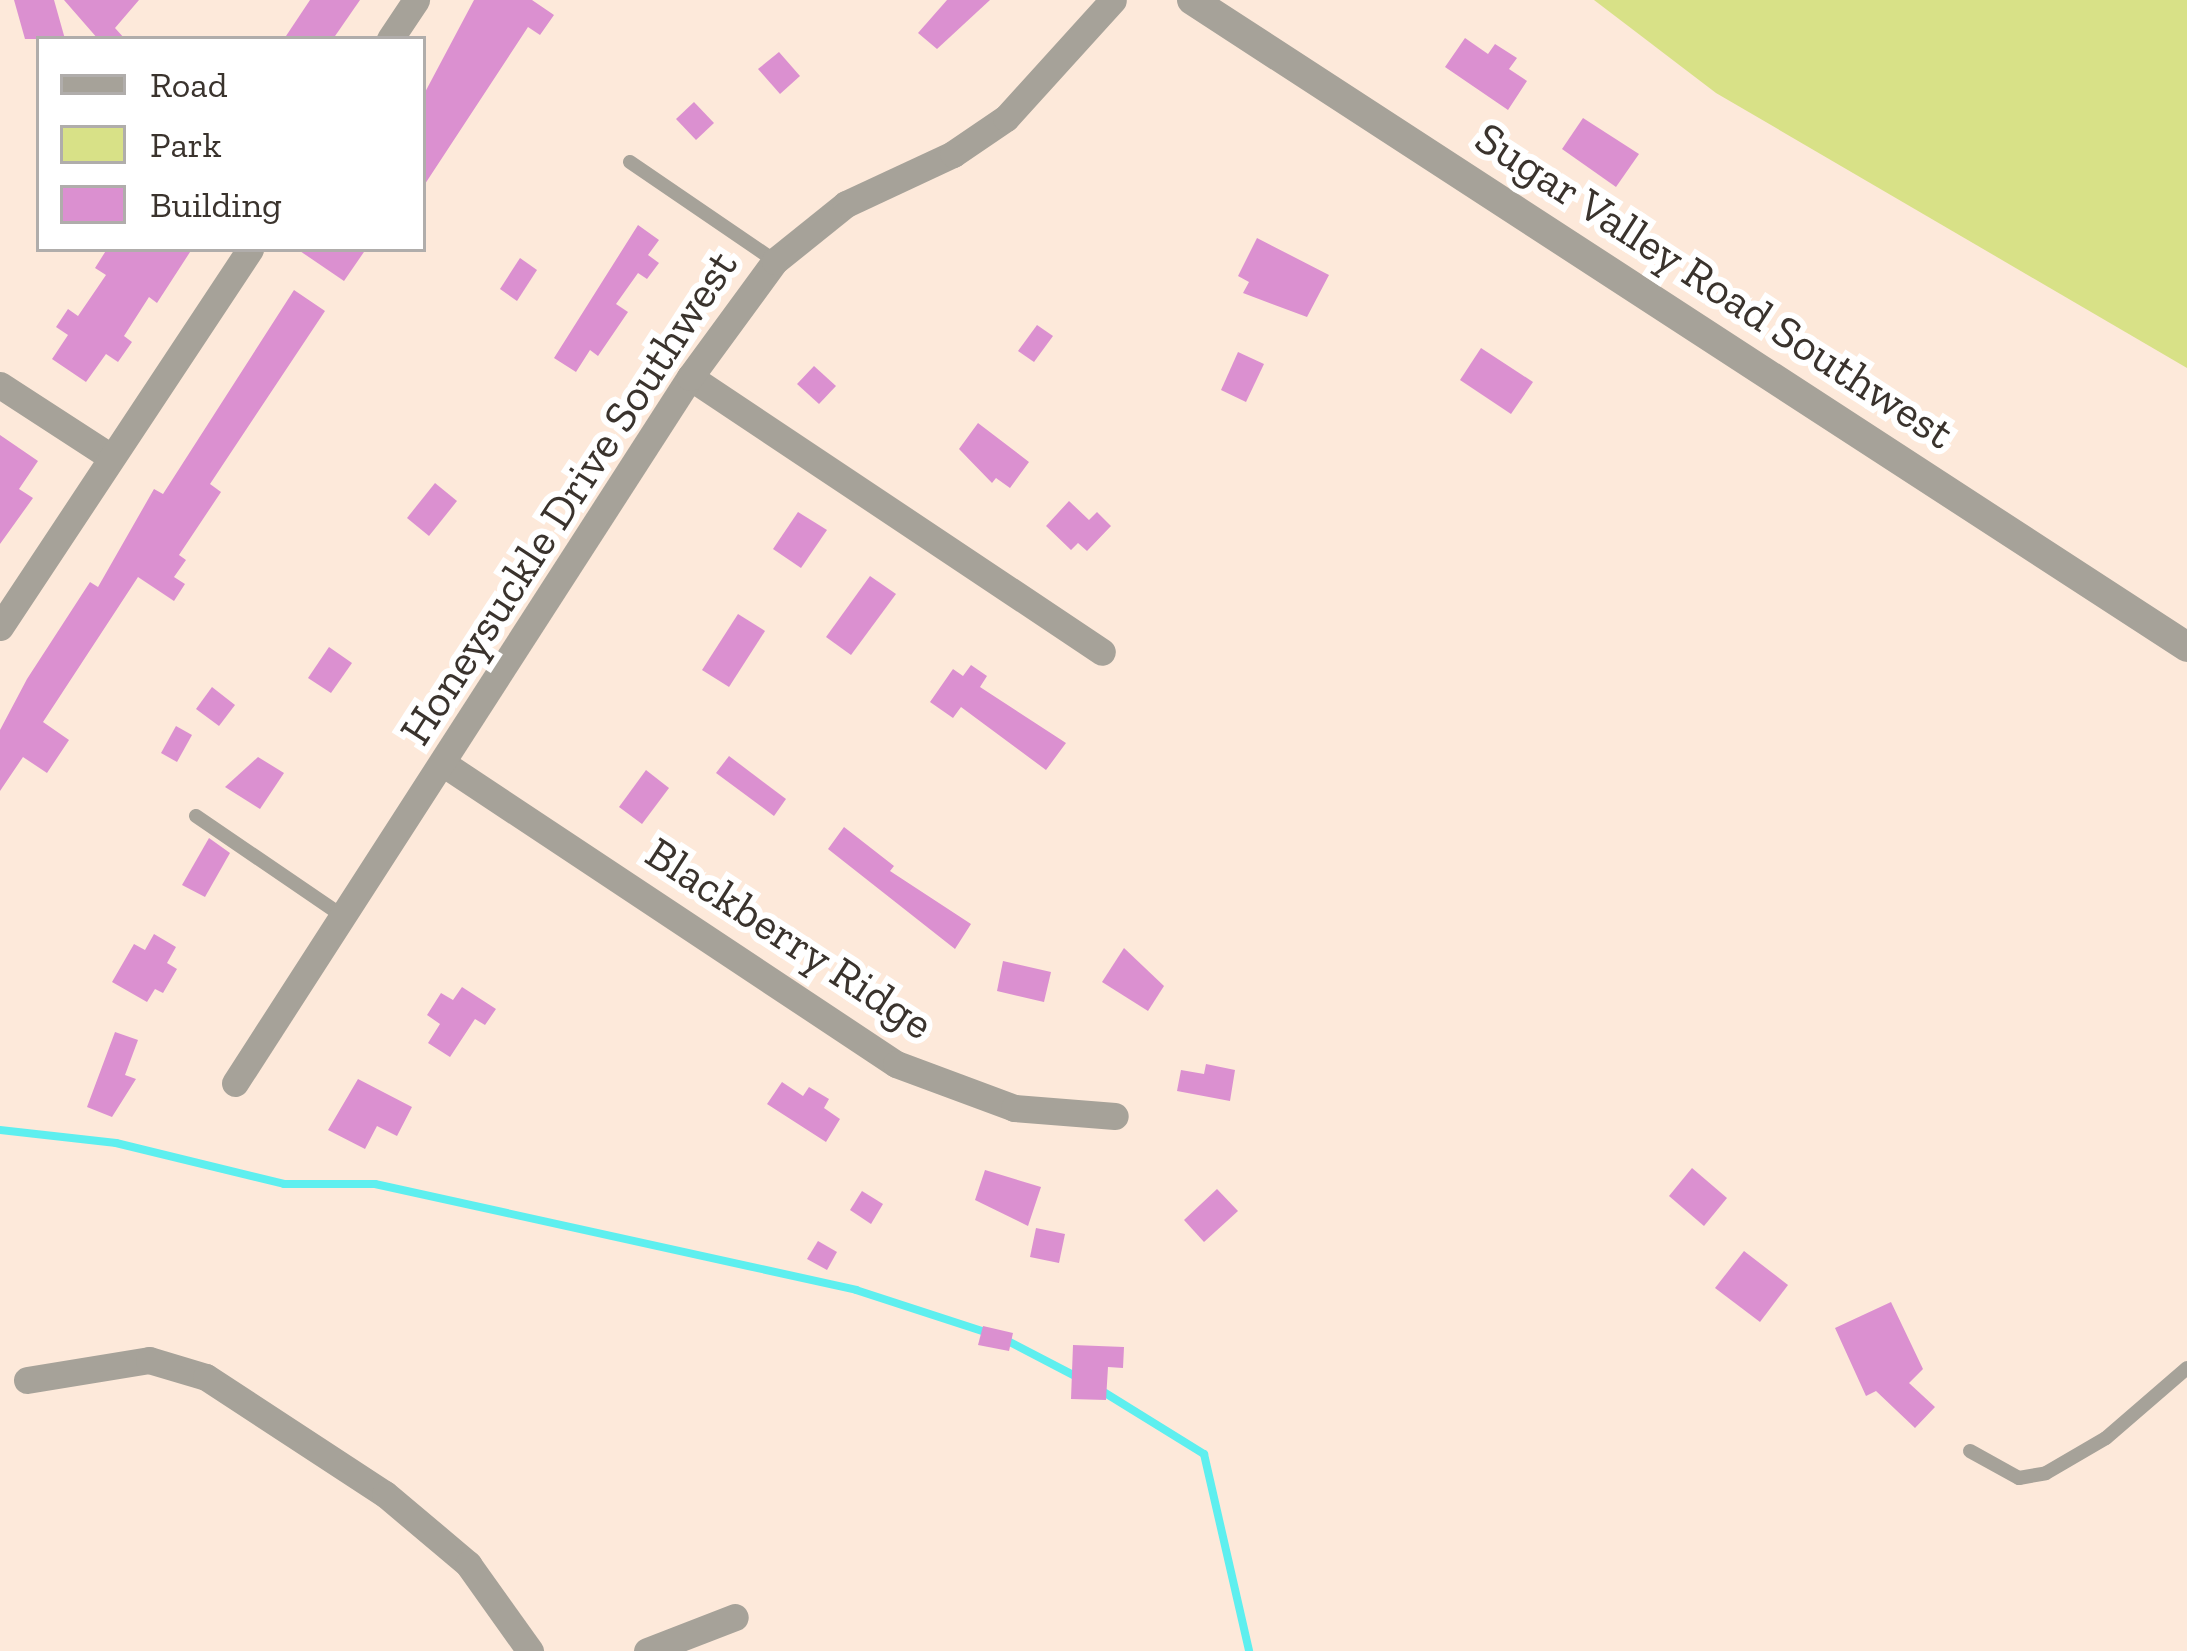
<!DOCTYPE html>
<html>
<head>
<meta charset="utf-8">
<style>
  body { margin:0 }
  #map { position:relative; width:2187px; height:1651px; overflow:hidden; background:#fde9da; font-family:"Zilla Slab",serif }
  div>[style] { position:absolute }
  .green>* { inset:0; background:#d8e187 }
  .stream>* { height:8px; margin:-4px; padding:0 4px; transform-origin:4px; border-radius:4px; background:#5eefef }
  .building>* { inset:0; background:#db90d0 }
  .service>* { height:14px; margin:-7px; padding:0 7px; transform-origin:7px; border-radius:7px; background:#a6a299 }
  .minor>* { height:27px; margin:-13.5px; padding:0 13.5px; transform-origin:13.5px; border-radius:13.5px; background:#a6a299 }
  .tertiary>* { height:30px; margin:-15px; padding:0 15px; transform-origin:15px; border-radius:15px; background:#a6a299 }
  span { translate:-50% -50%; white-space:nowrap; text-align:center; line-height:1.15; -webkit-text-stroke:12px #fff; paint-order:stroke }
  .street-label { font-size:45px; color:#3a332d }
  .legend { position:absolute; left:36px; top:36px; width:390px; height:216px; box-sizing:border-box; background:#fff; border:3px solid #b0adab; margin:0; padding:15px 21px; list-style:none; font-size:36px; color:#3a332d }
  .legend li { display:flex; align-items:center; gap:24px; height:60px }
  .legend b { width:60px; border:3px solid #b0adab }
</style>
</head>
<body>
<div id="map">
  <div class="green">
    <i style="clip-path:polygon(1594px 0,2187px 0,2187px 368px,1716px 93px)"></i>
  </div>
  <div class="stream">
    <i style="left:0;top:1130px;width:117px;rotate:6.4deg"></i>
    <i style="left:116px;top:1143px;width:173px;rotate:13.7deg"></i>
    <i style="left:284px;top:1184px;width:91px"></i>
    <i style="left:375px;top:1184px;width:493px;rotate:12.4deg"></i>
    <i style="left:856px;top:1290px;width:139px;rotate:18deg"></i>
    <i style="left:1002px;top:1338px;width:87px;rotate:27.5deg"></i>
    <i style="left:1102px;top:1391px;width:120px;rotate:31.7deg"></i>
    <i style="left:1204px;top:1454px;width:202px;rotate:77.1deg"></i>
  </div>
  <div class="building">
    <i style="clip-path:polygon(14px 0,54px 0,65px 39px,25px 39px)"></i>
    <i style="clip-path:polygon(64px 0,139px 0,115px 28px,125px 39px,98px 39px)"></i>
    <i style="clip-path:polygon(310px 0,360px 0,333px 39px,284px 39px)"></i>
    <i style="clip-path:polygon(474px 0,532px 0,554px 15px,540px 35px,528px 27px,423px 187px,423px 96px)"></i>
    <i style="clip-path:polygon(947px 0,990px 0,937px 49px,918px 33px)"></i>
    <i style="clip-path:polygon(1465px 38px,1488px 54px,1495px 44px,1517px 58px,1509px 69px,1527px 81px,1508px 110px,1445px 67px)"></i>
    <i style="clip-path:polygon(779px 52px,800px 76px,780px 94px,758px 69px)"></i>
    <i style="clip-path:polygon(694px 102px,714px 123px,696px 140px,676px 119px)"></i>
    <i style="clip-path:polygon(1583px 118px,1639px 154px,1616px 187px,1562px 149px)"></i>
    <i style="clip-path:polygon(638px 225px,659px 240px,648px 255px,659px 263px,647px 279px,638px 273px,616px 304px,628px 312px,598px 356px,590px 350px,576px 372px,554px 358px)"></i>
    <i style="clip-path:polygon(1257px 238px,1329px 275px,1307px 317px,1243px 293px,1249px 282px,1238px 276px)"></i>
    <i style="clip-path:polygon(107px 249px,192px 249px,157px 303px,149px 297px,124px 336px,132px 342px,118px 362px,106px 354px,86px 382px,52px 359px,68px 335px,56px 327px,68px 309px,78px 316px,106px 275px,95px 268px)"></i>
    <i style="clip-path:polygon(297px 249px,366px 249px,344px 281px)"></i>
    <i style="clip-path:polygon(520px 258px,537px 270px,517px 301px,500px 289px)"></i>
    <i style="clip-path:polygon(294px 290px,325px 311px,210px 484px,221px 492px,179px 555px,186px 560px,174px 577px,185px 584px,174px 601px,138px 577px,43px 722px,69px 740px,47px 773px,23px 757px,0 791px,0 730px,27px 679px,90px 582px,98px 587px,154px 489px,163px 494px)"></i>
    <i style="clip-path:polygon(1037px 325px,1053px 336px,1034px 362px,1018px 351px)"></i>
    <i style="clip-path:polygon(1481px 348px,1533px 382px,1511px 414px,1460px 380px)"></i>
    <i style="clip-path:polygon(1238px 352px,1264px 364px,1246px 402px,1221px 390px)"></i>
    <i style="clip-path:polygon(814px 366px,836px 386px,819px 404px,797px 384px)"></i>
    <i style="clip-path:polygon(978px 423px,1029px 462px,1010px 488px,996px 478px,992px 483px,959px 449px)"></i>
    <i style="clip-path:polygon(0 435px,38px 461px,19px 489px,33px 498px,0 544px)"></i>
    <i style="clip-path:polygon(435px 483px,457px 501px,429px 536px,407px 518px)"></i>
    <i style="clip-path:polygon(1069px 501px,1089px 520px,1097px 512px,1111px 526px,1087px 551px,1078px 543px,1071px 550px,1046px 526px)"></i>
    <i style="clip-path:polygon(798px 512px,827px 530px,801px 568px,773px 549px)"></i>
    <i style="clip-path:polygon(870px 576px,896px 594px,851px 655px,826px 637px)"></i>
    <i style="clip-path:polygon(738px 614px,765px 631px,729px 687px,702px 670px)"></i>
    <i style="clip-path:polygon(329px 647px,352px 663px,331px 693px,308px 678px)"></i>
    <i style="clip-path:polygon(971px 665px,987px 676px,980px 687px,1066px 743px,1046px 770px,961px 707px,953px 718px,930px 702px,953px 669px,963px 676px)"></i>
    <i style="clip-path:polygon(212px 687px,235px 705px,219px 726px,196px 709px)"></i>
    <i style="clip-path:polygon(176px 726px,192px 735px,177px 762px,161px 753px)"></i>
    <i style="clip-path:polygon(729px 756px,786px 799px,774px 816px,716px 773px)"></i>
    <i style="clip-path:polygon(258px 757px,284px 773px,260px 809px,225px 787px)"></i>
    <i style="clip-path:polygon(646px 770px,669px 788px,642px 824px,619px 807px)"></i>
    <i style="clip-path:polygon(844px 827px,894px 866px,890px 871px,971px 924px,955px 949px,828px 849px)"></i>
    <i style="clip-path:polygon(209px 838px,230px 853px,205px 897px,182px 885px)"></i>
    <i style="clip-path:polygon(154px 934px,176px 947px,167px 963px,177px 969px,163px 993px,155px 989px,147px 1002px,112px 982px,134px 944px,145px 950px)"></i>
    <i style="clip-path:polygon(1124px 948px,1164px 986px,1148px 1011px,1102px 982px)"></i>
    <i style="clip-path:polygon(1003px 961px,1051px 972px,1044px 1002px,997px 991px)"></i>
    <i style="clip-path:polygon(462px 987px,496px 1009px,485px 1025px,475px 1019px,450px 1057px,428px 1043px,440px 1024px,427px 1015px,441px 993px,453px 1000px)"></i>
    <i style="clip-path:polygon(115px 1032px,138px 1040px,125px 1075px,136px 1079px,112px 1117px,87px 1107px)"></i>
    <i style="clip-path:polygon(1206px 1064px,1235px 1070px,1230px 1101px,1177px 1091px,1181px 1070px,1204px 1074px)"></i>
    <i style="clip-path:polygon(358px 1079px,412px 1107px,397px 1136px,377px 1126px,365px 1149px,328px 1130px)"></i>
    <i style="clip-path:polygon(782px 1082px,803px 1096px,809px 1087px,829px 1099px,824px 1108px,840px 1119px,826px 1142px,767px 1104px)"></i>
    <i style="clip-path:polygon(1692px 1168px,1727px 1198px,1704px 1226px,1669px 1196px)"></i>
    <i style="clip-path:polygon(985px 1170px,1041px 1187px,1028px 1226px,975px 1200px)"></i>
    <i style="clip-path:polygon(1217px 1189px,1238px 1211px,1204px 1242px,1184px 1220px)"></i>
    <i style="clip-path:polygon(862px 1191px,883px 1204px,871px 1224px,850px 1210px)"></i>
    <i style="clip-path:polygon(1036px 1228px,1065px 1234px,1059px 1263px,1030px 1257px)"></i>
    <i style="clip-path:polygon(818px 1241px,837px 1252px,827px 1270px,807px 1259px)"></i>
    <i style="clip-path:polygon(1744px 1251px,1788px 1285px,1760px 1322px,1715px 1288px)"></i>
    <i style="clip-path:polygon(1891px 1302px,1923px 1369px,1909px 1383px,1935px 1407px,1915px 1428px,1876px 1391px,1866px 1396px,1835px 1328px)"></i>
    <i style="clip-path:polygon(983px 1326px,1013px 1333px,1009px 1351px,978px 1345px)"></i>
    <i style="clip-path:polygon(1073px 1345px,1124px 1347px,1123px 1368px,1108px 1367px,1106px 1400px,1071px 1399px)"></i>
  </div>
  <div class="service">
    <i style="left:630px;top:162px;width:176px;rotate:34.3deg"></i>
    <i style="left:196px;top:816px;width:179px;rotate:34.3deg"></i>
    <i style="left:1970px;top:1451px;width:56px;rotate:28.9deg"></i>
    <i style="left:2019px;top:1478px;width:27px;rotate:-10deg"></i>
    <i style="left:2046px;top:1473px;width:69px;rotate:-30.3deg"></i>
    <i style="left:2106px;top:1438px;width:107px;rotate:-40.8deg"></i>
  </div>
  <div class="minor">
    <i style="left:390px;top:39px;width:47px;rotate:-56.3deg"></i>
    <i style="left:690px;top:377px;width:495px;rotate:33.7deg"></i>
    <i style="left:0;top:385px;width:132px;rotate:33deg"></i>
    <i style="left:0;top:627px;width:453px;rotate:-56.5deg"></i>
    <i style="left:444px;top:764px;width:542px;rotate:33.57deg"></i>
    <i style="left:896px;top:1064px;width:126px;rotate:20.4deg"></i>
    <i style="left:1014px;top:1108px;width:101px;rotate:4.5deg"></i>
    <i style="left:235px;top:1083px;width:840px;rotate:-57.2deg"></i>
    <i style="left:690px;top:377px;width:144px;rotate:-53.8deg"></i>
    <i style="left:775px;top:261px;width:91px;rotate:-38.8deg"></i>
    <i style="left:846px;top:204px;width:118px;rotate:-25deg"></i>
    <i style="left:953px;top:154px;width:64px;rotate:-34.2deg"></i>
    <i style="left:1006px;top:118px;width:159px;rotate:-47.8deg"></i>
    <i style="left:27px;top:1380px;width:124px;rotate:-9.3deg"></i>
    <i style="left:149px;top:1360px;width:59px;rotate:16.6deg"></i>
    <i style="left:206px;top:1377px;width:214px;rotate:33.2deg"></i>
    <i style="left:385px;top:1494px;width:109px;rotate:40.1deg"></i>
    <i style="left:468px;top:1564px;width:107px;rotate:54.5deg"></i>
    <i style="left:647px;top:1651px;width:94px;rotate:-21.1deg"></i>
  </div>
  <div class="tertiary">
    <i style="left:1192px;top:0;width:1187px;rotate:33.03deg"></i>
  </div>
  <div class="street-label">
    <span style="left:1714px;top:286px;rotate:33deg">Sugar Valley Road Southwest</span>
    <span style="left:569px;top:498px;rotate:-57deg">Honeysuckle Drive Southwest</span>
    <span style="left:789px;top:939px;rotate:33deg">Blackberry Ridge</span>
  </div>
  <ul class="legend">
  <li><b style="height:15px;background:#a6a299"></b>Road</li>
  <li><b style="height:33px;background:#d8e187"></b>Park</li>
  <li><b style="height:33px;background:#db90d0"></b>Building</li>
  </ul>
</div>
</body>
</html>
